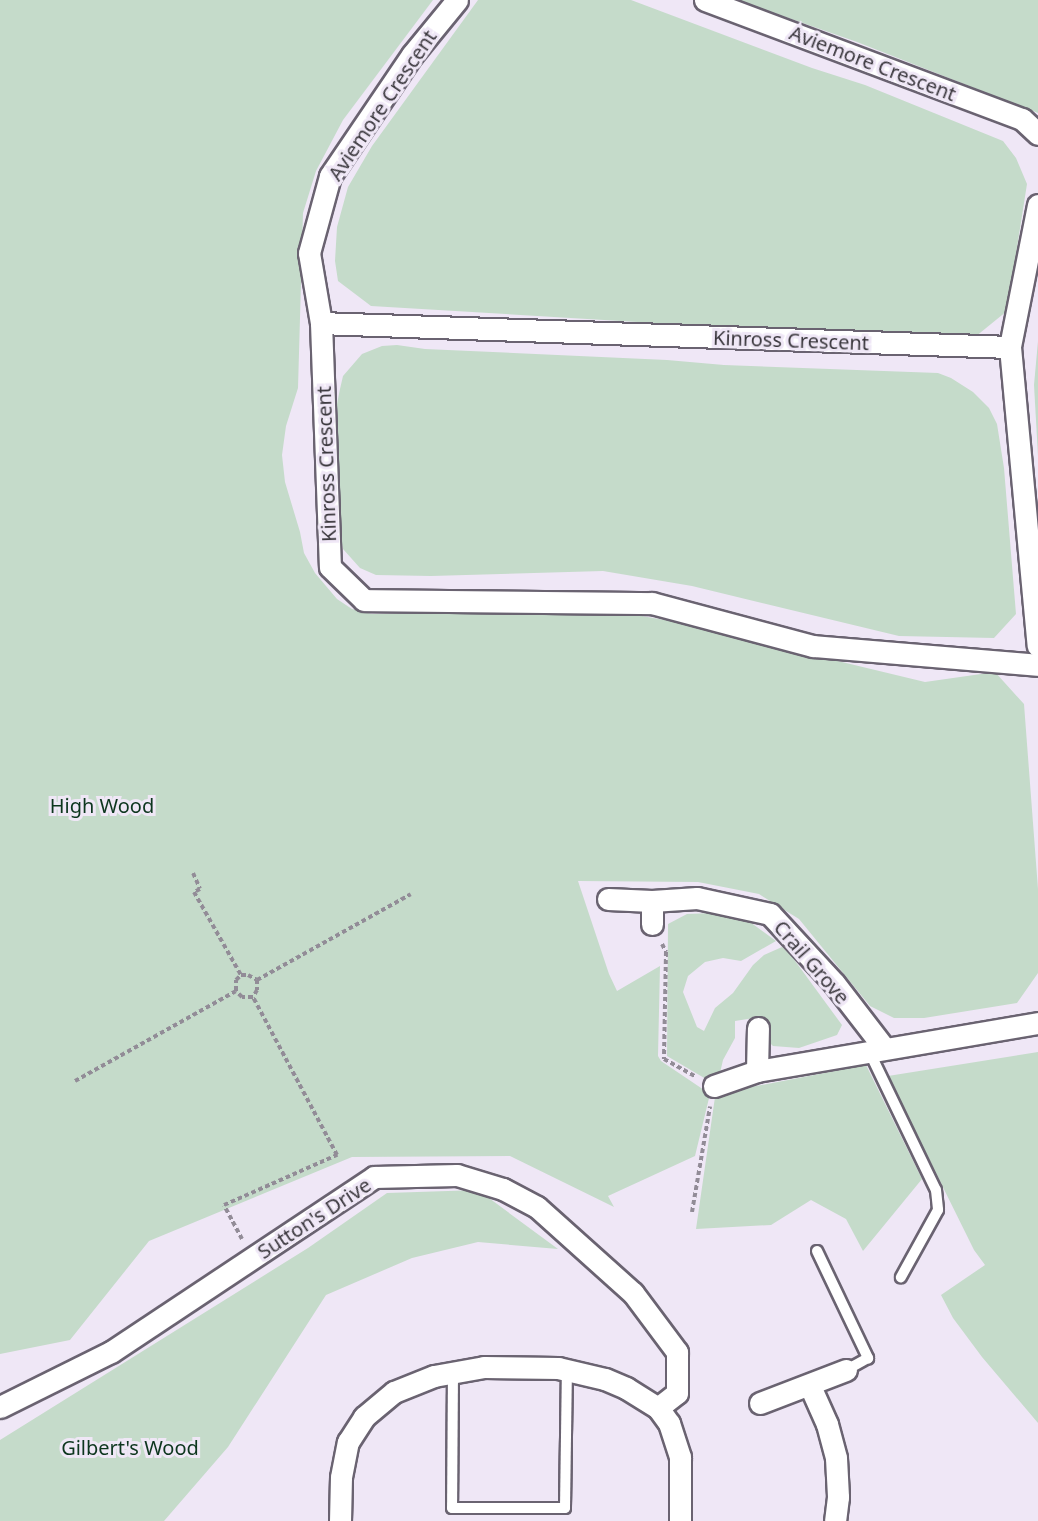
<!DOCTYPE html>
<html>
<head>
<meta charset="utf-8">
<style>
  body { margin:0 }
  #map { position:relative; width:1038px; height:1521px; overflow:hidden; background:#efe7f6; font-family:"Noto Sans",sans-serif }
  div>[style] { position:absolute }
  .green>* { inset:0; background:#c5dbca }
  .path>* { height:4px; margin-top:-2px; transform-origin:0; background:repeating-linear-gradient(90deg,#928c97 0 4.5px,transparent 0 7.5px) }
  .roads { filter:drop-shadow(2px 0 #6a6371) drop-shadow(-2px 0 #6a6371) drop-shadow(0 2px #6a6371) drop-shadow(0 -2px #6a6371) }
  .lane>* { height:10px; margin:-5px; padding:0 5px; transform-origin:5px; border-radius:5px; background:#fff }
  .street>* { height:21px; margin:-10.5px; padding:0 10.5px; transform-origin:10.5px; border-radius:10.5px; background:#fff }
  span { translate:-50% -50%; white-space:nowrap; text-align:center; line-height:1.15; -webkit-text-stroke:6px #efe7f6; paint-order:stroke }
  .street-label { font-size:20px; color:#3a373d }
  .park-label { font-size:20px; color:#0d361e }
</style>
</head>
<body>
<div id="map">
  <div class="green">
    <i style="clip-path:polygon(0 0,433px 0,343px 120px,316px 171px,303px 213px,298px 388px,286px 426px,282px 455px,285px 482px,300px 532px,304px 553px,315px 573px,337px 599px,352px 609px,372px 614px,618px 612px,671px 621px,925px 682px,995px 672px,1024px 704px,1038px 889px,1038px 973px,1017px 1003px,924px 1018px,894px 1018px,870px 1006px,799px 919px,759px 894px,698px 882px,578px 881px,609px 974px,617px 991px,660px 966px,658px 1056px,661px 1061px,710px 1094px,695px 1156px,608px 1196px,614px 1207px,510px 1156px,352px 1157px,149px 1241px,70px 1340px,0 1354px)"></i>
    <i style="clip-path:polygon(478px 0,631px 0,812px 68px,865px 85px,1003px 141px,1016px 158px,1027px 184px,1007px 311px,975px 337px,721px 327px,371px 306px,338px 281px,335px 261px,337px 227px,348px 187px,372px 146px)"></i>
    <i style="clip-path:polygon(737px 0,1038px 0,1038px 113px,857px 42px)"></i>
    <i style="clip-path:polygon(1038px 341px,1038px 456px,1034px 385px)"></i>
    <i style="clip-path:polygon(397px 345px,425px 349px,667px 360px,724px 365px,938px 373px,951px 378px,973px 392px,989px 408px,997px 424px,1004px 468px,1016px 614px,994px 638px,899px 636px,692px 586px,603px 571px,431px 576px,376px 575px,360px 568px,343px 549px,340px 534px,337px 404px,340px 389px,343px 376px,362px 354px,382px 346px)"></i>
    <i style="clip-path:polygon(713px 913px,750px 922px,776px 941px,741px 961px,723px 958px,705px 962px,688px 976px,683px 992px,697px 1027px,704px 1031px,715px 1008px,733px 993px,753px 965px,764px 955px,782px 947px,790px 954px,842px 1025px,837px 1035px,799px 1048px,773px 1046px,758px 1031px,754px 1018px,735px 1021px,735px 1038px,723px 1060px,720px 1073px,706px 1079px,667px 1056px,668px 924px,687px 914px)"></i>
    <i style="clip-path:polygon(1038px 1052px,1038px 1423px,982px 1357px,953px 1318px,941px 1295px,985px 1265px,974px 1250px,888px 1076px)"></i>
    <i style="clip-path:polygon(866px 1065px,922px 1179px,863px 1251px,846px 1219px,811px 1200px,771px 1225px,696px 1229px,716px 1090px,751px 1087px)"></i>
    <i style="clip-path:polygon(478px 1190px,558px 1249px,478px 1242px,412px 1258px,326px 1295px,228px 1447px,164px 1521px,0 1521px,0 1440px,308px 1248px,387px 1193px)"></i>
  </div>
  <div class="path">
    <i style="left:193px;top:873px;width:17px;rotate:66deg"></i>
    <i style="left:200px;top:889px;width:7px;rotate:153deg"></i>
    <i style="left:194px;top:892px;width:95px;rotate:60.5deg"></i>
    <i style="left:662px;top:944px;width:9px;rotate:63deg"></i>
    <i style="left:666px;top:952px;width:107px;rotate:91.1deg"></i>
    <i style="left:664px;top:1059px;width:35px;rotate:29deg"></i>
    <i style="left:257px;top:980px;width:176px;rotate:-29.2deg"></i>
    <i style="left:75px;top:1081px;width:184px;rotate:-29.2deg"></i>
    <i style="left:692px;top:1212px;width:107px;rotate:-80.3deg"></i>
    <i style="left:242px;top:1239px;width:38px;rotate:-118deg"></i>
    <i style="left:224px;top:1205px;width:124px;rotate:-23.9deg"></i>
    <i style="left:337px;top:1155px;width:179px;rotate:-118deg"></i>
    <i style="left:253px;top:997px;width:11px;rotate:180deg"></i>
    <i style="left:242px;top:997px;width:8px;rotate:-135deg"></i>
    <i style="left:236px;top:991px;width:11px;rotate:-90deg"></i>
    <i style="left:236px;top:980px;width:7px;rotate:-45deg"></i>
    <i style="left:241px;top:975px;width:7px"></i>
    <i style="left:248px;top:975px;width:10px;rotate:29deg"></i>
    <i style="left:257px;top:980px;width:10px;rotate:90deg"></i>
    <i style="left:257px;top:990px;width:8px;rotate:120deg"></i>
  </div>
  <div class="roads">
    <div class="lane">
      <i style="left:869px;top:1051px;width:154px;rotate:64.3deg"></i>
      <i style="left:936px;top:1190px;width:20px;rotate:84deg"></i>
      <i style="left:938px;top:1210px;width:77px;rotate:118.9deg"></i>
      <i style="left:817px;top:1251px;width:119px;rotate:64.5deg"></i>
      <i style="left:868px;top:1358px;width:25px;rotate:151deg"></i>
      <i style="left:453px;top:1372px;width:136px;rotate:90.4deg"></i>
      <i style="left:452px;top:1508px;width:113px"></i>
      <i style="left:565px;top:1508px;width:138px;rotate:-89.2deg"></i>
    </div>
    <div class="street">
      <i style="left:705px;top:0;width:339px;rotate:20.6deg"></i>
      <i style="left:1022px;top:119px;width:22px;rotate:43deg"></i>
      <i style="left:1038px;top:205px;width:145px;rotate:101.2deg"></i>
      <i style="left:1010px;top:347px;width:300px;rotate:84.7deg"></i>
      <i style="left:321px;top:323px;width:71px;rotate:-99.7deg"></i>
      <i style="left:309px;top:253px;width:80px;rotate:-74.7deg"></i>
      <i style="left:330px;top:176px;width:146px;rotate:-55.9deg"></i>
      <i style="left:412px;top:55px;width:71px;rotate:-50.7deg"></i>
      <i style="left:1010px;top:347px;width:689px;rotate:-178.01deg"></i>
      <i style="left:321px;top:323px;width:244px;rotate:87.9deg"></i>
      <i style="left:330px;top:567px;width:47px;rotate:44.1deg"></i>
      <i style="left:364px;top:600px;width:288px;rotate:0.6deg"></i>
      <i style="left:652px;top:603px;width:167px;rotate:15deg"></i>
      <i style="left:813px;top:646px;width:226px;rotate:4.8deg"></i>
      <i style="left:608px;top:899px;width:44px;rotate:2.6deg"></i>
      <i style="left:652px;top:901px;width:45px;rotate:-3.8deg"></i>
      <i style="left:697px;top:898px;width:75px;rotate:12.4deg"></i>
      <i style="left:770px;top:914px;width:94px;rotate:47.2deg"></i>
      <i style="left:834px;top:983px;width:82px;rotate:52.4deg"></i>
      <i style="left:652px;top:901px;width:23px;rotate:90deg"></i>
      <i style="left:757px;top:1071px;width:43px;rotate:-88.7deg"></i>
      <i style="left:714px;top:1086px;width:46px;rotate:-19.2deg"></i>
      <i style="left:757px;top:1071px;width:285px;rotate:-9.7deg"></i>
      <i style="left:810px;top:1386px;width:42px;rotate:65.9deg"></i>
      <i style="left:827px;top:1424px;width:35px;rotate:75deg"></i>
      <i style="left:836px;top:1458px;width:39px;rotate:87deg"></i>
      <i style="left:838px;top:1497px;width:24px;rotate:97deg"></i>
      <i style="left:760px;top:1403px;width:92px;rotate:-21deg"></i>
      <i style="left:0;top:1407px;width:124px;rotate:-26.4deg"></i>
      <i style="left:111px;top:1352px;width:316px;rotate:-33.6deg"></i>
      <i style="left:374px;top:1177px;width:83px;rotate:-1.4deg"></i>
      <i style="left:457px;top:1175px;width:48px;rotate:16.9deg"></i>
      <i style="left:503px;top:1189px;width:38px;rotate:28deg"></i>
      <i style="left:537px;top:1207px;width:129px;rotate:41.9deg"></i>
      <i style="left:633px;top:1293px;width:74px;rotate:53.3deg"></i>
      <i style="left:677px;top:1352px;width:41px;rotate:90deg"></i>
      <i style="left:677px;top:1393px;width:24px;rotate:142deg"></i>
      <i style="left:340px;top:1521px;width:44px;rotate:-88.7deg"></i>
      <i style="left:341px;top:1477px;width:36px;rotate:-79deg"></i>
      <i style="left:348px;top:1442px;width:30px;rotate:-57deg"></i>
      <i style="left:364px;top:1417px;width:39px;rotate:-40deg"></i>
      <i style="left:394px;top:1392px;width:43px;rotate:-21.8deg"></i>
      <i style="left:434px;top:1376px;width:51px;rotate:-10.2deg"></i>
      <i style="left:484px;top:1367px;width:74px;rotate:0.8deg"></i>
      <i style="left:558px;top:1368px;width:48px;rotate:13.2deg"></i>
      <i style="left:605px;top:1379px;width:23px;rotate:23deg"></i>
      <i style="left:626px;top:1388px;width:38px;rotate:32deg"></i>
      <i style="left:658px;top:1408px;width:19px;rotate:54deg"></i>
      <i style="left:669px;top:1423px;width:36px;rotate:72deg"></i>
      <i style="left:680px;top:1457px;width:64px;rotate:90deg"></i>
    </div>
  </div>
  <div class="street-label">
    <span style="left:873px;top:63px;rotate:21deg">Aviemore Crescent</span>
    <span style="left:382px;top:105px;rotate:-56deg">Aviemore Crescent</span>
    <span style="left:791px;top:340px;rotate:2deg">Kinross Crescent</span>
    <span style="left:326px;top:464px;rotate:-92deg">Kinross Crescent</span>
    <span style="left:812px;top:962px;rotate:49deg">Crail Grove</span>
    <span style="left:314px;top:1218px;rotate:-33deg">Sutton's Drive</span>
  </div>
  <div class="park-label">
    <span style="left:102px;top:805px">High Wood</span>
    <span style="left:130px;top:1447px">Gilbert's Wood</span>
  </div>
</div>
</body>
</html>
